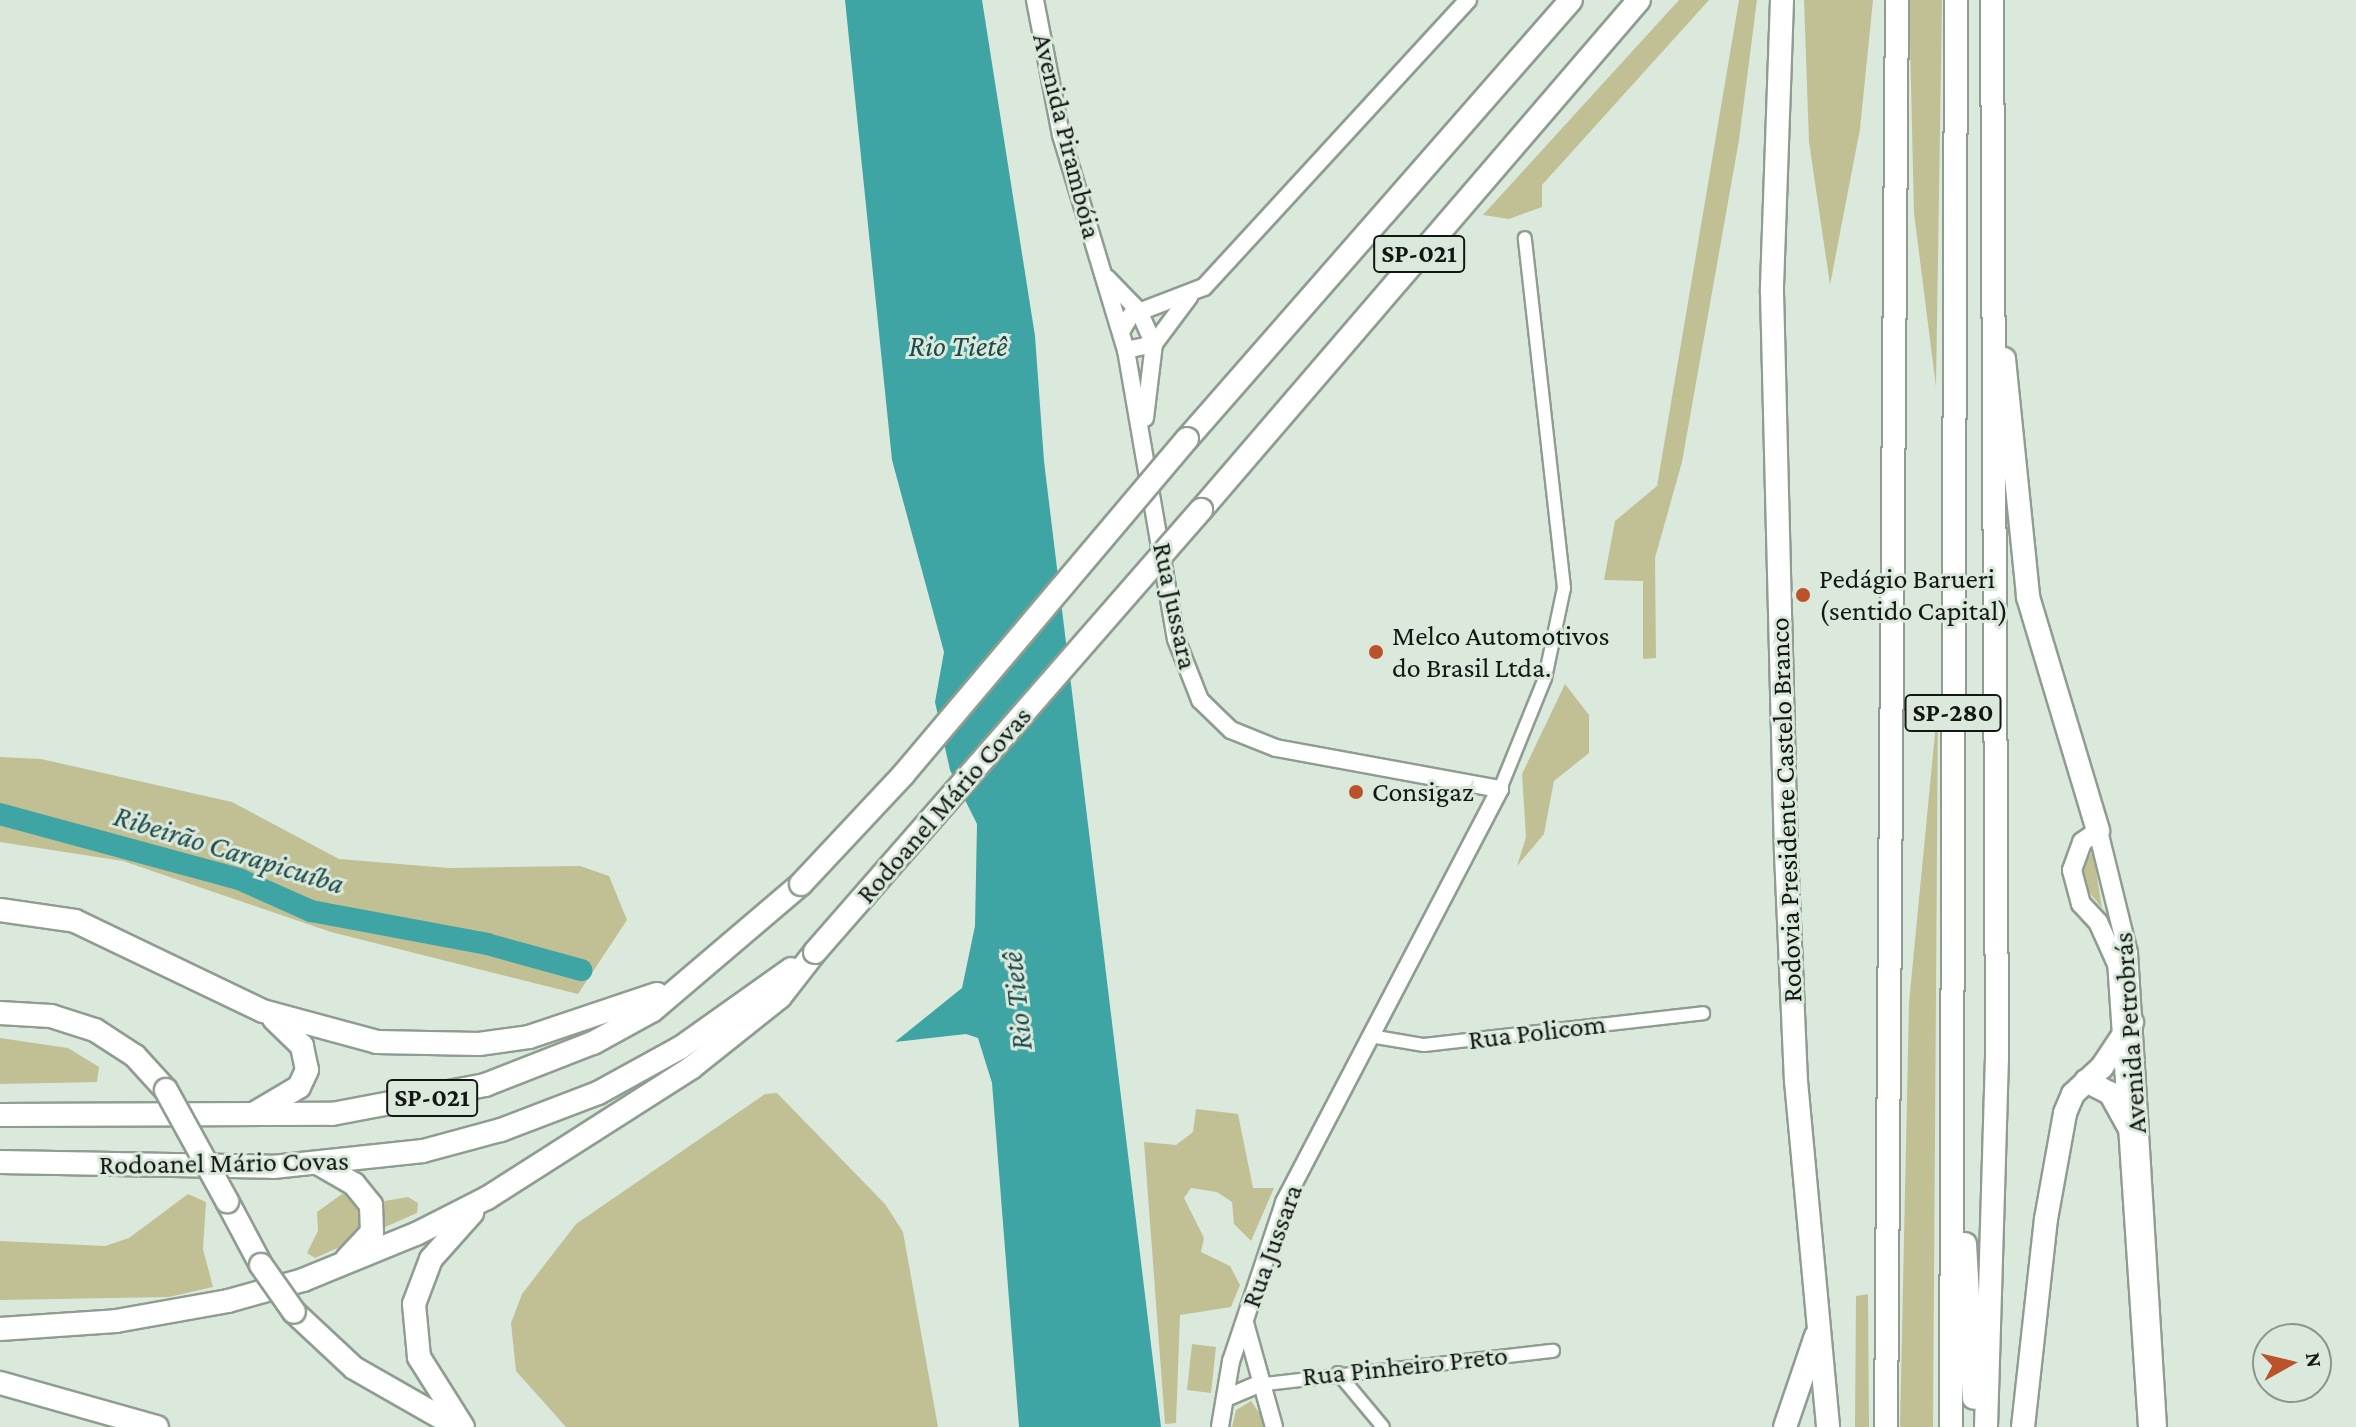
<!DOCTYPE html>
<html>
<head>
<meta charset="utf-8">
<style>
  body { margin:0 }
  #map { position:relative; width:2356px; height:1427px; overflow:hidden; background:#dae9dc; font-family:"Crimson Pro",serif }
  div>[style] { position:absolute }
  .green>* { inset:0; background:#c1c095 }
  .water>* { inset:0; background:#3fa4a4 }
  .river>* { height:22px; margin:-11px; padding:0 11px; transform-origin:11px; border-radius:11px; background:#3fa4a4 }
  .roads { filter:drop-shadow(2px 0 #8f9d91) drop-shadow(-2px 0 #8f9d91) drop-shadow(0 2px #8f9d91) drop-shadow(0 -2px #8f9d91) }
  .minor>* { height:12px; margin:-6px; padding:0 6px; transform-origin:6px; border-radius:6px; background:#fff }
  .secondary>* { height:16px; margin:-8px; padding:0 8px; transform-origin:8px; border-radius:8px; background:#fff }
  .primary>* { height:18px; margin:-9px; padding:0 9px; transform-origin:9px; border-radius:9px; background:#fff }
  .motorway>* { height:22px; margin:-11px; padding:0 11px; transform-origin:11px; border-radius:11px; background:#fff }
  .bridges { filter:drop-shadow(2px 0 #8f9d91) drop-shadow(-2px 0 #8f9d91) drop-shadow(0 2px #8f9d91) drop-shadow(0 -2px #8f9d91) }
  .motorway-bridge>* { height:22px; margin:-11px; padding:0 11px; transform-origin:11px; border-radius:11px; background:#fff }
  .dots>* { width:22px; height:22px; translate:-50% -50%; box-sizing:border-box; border:4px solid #dae9dc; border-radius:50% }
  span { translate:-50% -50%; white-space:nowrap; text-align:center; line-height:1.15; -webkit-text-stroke:6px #dae9dc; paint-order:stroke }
  .shield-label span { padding:2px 6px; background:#dae9dc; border:2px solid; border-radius:6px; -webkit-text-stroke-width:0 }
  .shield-label { font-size:26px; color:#121713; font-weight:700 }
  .street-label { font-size:28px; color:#121713 }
  .poi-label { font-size:28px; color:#121713 }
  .left { translate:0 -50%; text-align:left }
  .water-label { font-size:30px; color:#1d4a4a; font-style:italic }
  .north { position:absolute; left:2252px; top:1323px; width:80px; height:80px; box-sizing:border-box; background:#dae9dc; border:2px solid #8a958c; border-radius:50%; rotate:82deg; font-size:22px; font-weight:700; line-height:32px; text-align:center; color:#121713 }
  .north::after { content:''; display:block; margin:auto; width:28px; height:36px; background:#ba522c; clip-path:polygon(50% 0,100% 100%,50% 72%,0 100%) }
</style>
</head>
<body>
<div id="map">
  <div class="green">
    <i style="clip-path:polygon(1679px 0,1709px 0,1542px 185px,1542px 207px,1509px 219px,1483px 215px)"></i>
    <i style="clip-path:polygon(1739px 0,1757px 0,1739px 140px,1682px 462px,1655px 558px,1656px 658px,1643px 659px,1643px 581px,1604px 580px,1615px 521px,1657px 486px)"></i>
    <i style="clip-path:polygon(1804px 0,1873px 0,1860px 129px,1830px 285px,1809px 142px)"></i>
    <i style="clip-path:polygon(1909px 0,1942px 0,1936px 387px,1914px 213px)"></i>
    <i style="clip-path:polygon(1565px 684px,1589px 715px,1589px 753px,1554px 781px,1544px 834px,1517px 866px,1526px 837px,1522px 774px)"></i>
    <i style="clip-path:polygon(1938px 702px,1933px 1427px,1900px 1427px,1909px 1003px)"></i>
    <i style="clip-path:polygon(0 757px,41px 759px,232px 802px,339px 859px,448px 868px,580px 866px,609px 876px,627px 920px,578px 994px,331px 932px,123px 861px,0 842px)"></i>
    <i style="clip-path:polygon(2093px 852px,2102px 908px,2081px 882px,2081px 863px)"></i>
    <i style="clip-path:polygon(0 1038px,68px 1048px,99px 1067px,97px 1082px,0 1084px)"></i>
    <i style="clip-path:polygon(777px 1093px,885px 1204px,903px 1232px,938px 1427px,566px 1427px,516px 1371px,511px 1323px,522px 1294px,576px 1224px,765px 1094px)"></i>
    <i style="clip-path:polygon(1196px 1109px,1238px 1114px,1253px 1188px,1274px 1188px,1251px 1241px,1234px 1224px,1232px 1202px,1217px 1192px,1191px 1188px,1184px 1198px,1204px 1238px,1201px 1252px,1230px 1266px,1240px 1285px,1231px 1307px,1180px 1315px,1176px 1423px,1165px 1424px,1144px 1142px,1176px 1145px,1193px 1132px)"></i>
    <i style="clip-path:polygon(188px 1194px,206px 1202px,203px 1249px,213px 1287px,169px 1297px,0 1300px,0 1241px,105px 1246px,129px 1238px)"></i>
    <i style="clip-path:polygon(342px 1194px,379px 1202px,408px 1197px,418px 1203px,417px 1213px,315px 1258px,307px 1253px,318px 1231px,317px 1212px)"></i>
    <i style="clip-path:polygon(1868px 1294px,1869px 1427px,1855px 1427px,1856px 1296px)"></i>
    <i style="clip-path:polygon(1192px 1344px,1216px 1347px,1211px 1393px,1187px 1390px)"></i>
    <i style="clip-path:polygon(1251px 1401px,1269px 1427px,1232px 1427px,1236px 1410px)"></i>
  </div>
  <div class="water">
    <i style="clip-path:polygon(845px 0,982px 0,1035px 336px,1044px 461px,1161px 1427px,1019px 1427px,992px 1083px,978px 1038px,966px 1034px,895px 1042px,962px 988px,975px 926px,977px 824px,950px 770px,935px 702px,944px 652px,892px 460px)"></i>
  </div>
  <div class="river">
    <i style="left:0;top:814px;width:248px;rotate:15.2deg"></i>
    <i style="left:239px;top:879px;width:79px;rotate:24deg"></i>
    <i style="left:311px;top:911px;width:179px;rotate:10.6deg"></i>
    <i style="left:487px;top:944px;width:98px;rotate:15.5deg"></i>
  </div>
  <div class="roads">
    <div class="minor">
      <i style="left:1500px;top:789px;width:120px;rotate:-67.9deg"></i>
      <i style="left:1545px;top:678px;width:92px;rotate:-78.1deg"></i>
      <i style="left:1564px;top:588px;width:352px;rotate:-96.4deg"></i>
      <i style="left:1370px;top:1036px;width:55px;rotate:9.5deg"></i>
      <i style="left:1424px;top:1045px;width:281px;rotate:-6.5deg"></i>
      <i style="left:1338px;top:1373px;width:70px;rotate:50.2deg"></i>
      <i style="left:1257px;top:1385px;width:298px;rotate:-6.6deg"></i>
    </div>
    <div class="secondary">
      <i style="left:1035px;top:0;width:137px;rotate:79.1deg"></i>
      <i style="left:1061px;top:135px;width:225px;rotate:73.2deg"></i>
      <i style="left:1126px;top:350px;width:293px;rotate:80.2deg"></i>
      <i style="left:1176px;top:639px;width:66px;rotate:68.5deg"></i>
      <i style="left:1200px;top:700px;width:43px;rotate:44.1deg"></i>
      <i style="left:1231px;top:730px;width:48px;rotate:21.8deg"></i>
      <i style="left:1276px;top:748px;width:228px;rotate:10.4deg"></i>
      <i style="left:1500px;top:789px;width:467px;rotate:117.6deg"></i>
      <i style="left:1284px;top:1203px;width:167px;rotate:108.5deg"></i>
      <i style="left:1231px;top:1361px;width:67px;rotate:99.5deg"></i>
      <i style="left:1107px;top:278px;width:46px;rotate:45.9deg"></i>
      <i style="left:1139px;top:311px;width:36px;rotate:66deg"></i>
      <i style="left:1122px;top:330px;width:17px;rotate:-59deg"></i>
      <i style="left:1131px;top:315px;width:78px;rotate:-21deg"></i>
      <i style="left:1204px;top:287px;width:390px;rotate:-47.4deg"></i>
      <i style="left:1126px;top:350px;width:29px;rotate:-12deg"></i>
      <i style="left:1154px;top:344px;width:59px;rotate:-53.3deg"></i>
      <i style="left:1145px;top:418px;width:75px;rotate:-83.1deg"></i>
      <i style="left:1245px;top:1323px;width:108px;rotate:74.4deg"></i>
      <i style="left:1226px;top:1398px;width:34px;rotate:-23deg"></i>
    </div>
    <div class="primary">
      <i style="left:2148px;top:1427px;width:464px;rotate:-93.8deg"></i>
      <i style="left:2117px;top:964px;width:46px;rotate:-114.3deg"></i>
      <i style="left:2098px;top:922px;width:25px;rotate:-133deg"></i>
      <i style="left:2081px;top:904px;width:35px;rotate:-105deg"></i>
      <i style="left:2072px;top:870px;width:30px;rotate:-70deg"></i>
      <i style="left:2082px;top:842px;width:19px;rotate:-35deg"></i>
      <i style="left:2098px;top:831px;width:126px;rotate:76.2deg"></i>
      <i style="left:2128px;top:953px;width:475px;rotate:86.5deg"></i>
    </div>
    <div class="motorway">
      <i style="left:1782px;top:0;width:292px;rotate:92deg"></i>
      <i style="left:1772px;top:292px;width:561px;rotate:88.57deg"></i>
      <i style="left:1786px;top:853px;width:228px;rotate:87.5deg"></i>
      <i style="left:1796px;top:1081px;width:347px;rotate:84.7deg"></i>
      <i style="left:2004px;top:359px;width:239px;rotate:84.2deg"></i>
      <i style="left:2028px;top:597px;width:244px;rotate:73.3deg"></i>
      <i style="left:1187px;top:439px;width:583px;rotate:-48.82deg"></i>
      <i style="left:1201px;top:510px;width:672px;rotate:-49.34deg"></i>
      <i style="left:0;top:910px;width:76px;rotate:8.3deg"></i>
      <i style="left:75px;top:921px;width:208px;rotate:25.6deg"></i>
      <i style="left:263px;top:1011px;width:118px;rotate:15.2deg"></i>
      <i style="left:377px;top:1042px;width:102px;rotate:1.1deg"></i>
      <i style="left:479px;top:1044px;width:50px;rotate:-8deg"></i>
      <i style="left:529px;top:1037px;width:135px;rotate:-18.6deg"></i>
      <i style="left:0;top:1013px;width:51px;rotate:3.4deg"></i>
      <i style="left:51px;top:1016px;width:46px;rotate:17.7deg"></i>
      <i style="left:95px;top:1030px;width:48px;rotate:33deg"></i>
      <i style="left:135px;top:1056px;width:46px;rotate:47.6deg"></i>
      <i style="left:2086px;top:1081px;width:27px;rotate:27deg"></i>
      <i style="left:2110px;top:1093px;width:41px;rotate:60.9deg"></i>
      <i style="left:255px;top:1113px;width:51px;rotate:-30.6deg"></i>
      <i style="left:299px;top:1087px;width:19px;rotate:-65deg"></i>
      <i style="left:307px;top:1070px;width:25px;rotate:-102deg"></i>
      <i style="left:302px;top:1046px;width:39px;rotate:-136deg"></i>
      <i style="left:0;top:1115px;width:332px;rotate:-0.2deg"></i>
      <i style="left:332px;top:1114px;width:156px;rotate:-10.7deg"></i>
      <i style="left:485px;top:1085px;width:116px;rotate:-21.3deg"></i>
      <i style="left:593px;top:1043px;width:68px;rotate:-28.8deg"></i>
      <i style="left:653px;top:1010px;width:194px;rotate:-40.4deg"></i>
      <i style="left:0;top:1162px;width:273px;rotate:1deg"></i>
      <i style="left:273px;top:1167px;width:151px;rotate:-6.1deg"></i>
      <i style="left:423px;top:1151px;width:81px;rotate:-15.1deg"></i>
      <i style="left:501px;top:1130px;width:104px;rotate:-20.9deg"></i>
      <i style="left:598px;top:1093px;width:94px;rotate:-28.8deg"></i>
      <i style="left:680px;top:1048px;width:136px;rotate:-35.4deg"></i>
      <i style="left:321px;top:1165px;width:38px;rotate:30deg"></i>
      <i style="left:354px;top:1184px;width:27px;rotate:51deg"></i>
      <i style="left:371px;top:1205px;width:27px;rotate:88deg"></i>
      <i style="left:372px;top:1232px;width:37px;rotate:133deg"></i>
      <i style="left:227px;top:1201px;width:72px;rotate:62deg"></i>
      <i style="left:1965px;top:1244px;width:154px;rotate:86.7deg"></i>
      <i style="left:294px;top:1312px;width:82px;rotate:43deg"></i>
      <i style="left:354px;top:1368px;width:115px;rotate:29.7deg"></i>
      <i style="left:0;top:1329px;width:116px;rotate:-3.9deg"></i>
      <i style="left:116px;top:1321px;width:114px;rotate:-10.1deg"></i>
      <i style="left:228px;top:1301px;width:78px;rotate:-15.6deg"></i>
      <i style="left:303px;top:1280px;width:122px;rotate:-22.2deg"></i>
      <i style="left:416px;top:1234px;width:80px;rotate:-26.9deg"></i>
      <i style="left:487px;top:1198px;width:242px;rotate:-32.5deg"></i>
      <i style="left:691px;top:1068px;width:114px;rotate:-38.6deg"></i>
      <i style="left:780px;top:997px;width:57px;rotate:-52.1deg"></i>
      <i style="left:0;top:1383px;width:163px;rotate:15.7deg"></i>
      <i style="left:463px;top:1427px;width:83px;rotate:-122.2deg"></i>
      <i style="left:419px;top:1357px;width:53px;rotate:-95.4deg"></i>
      <i style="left:414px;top:1304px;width:48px;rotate:-69.3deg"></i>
      <i style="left:431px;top:1259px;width:62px;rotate:-48.3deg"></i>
      <i style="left:1785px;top:1427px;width:96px;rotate:-71.2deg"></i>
      <i style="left:1886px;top:1427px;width:1427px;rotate:-89.56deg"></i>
      <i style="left:1951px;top:1427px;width:1427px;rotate:-89.8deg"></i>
      <i style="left:1986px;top:1427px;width:369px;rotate:-88.3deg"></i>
      <i style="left:1997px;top:1058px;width:1058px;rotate:-90.27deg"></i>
      <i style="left:2023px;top:1427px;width:209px;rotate:-83.7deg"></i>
      <i style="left:2046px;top:1219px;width:108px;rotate:-79.8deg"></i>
      <i style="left:2065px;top:1113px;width:21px;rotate:-67deg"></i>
      <i style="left:2073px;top:1094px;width:40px;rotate:-43deg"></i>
      <i style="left:2102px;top:1067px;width:54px;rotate:-56.3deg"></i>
    </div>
  </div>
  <div class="bridges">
    <div class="motorway-bridge">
      <i style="left:801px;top:884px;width:149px;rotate:-46.9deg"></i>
      <i style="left:903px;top:775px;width:440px;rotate:-49.8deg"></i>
      <i style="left:815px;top:952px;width:587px;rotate:-48.87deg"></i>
      <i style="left:166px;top:1090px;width:127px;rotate:61.2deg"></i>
      <i style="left:261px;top:1265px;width:57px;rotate:54.9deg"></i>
    </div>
  </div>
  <div class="dots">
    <i style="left:1803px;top:595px;background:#ba522c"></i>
    <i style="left:1376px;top:652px;background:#ba522c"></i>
    <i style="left:1356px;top:792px;background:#ba522c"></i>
  </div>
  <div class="shield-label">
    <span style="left:1419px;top:254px">SP-021</span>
    <span style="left:1953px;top:713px">SP-280</span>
    <span style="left:432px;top:1098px">SP-021</span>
  </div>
  <div class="street-label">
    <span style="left:1067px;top:136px;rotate:76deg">Avenida Pirambóia</span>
    <span style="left:1175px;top:606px;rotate:78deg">Rua Jussara</span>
    <span style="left:944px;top:805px;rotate:-49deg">Rodoanel Mário Covas</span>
    <span style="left:1786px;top:810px;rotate:-92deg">Rodovia Presidente Castelo Branco</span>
    <span style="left:1537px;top:1032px;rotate:-7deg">Rua Policom</span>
    <span style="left:2130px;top:1033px;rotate:-94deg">Avenida Petrobrás</span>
    <span style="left:224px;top:1163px;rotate:-1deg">Rodoanel Mário Covas</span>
    <span style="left:1272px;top:1246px;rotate:-70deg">Rua Jussara</span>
    <span style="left:1405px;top:1366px;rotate:-6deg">Rua Pinheiro Preto</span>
  </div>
  <div class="poi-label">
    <span class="left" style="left:1819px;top:595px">Pedágio Barueri<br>(sentido Capital)</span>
    <span class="left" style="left:1392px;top:652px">Melco Automotivos<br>do Brasil Ltda.</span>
    <span class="left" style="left:1372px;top:792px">Consigaz</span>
  </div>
  <div class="water-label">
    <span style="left:958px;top:346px">Rio Tietê</span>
    <span style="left:229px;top:850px;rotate:17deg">Ribeirão Carapicuíba</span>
    <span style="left:1017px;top:1001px;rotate:-96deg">Rio Tietê</span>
  </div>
  <div class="north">N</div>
</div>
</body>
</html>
